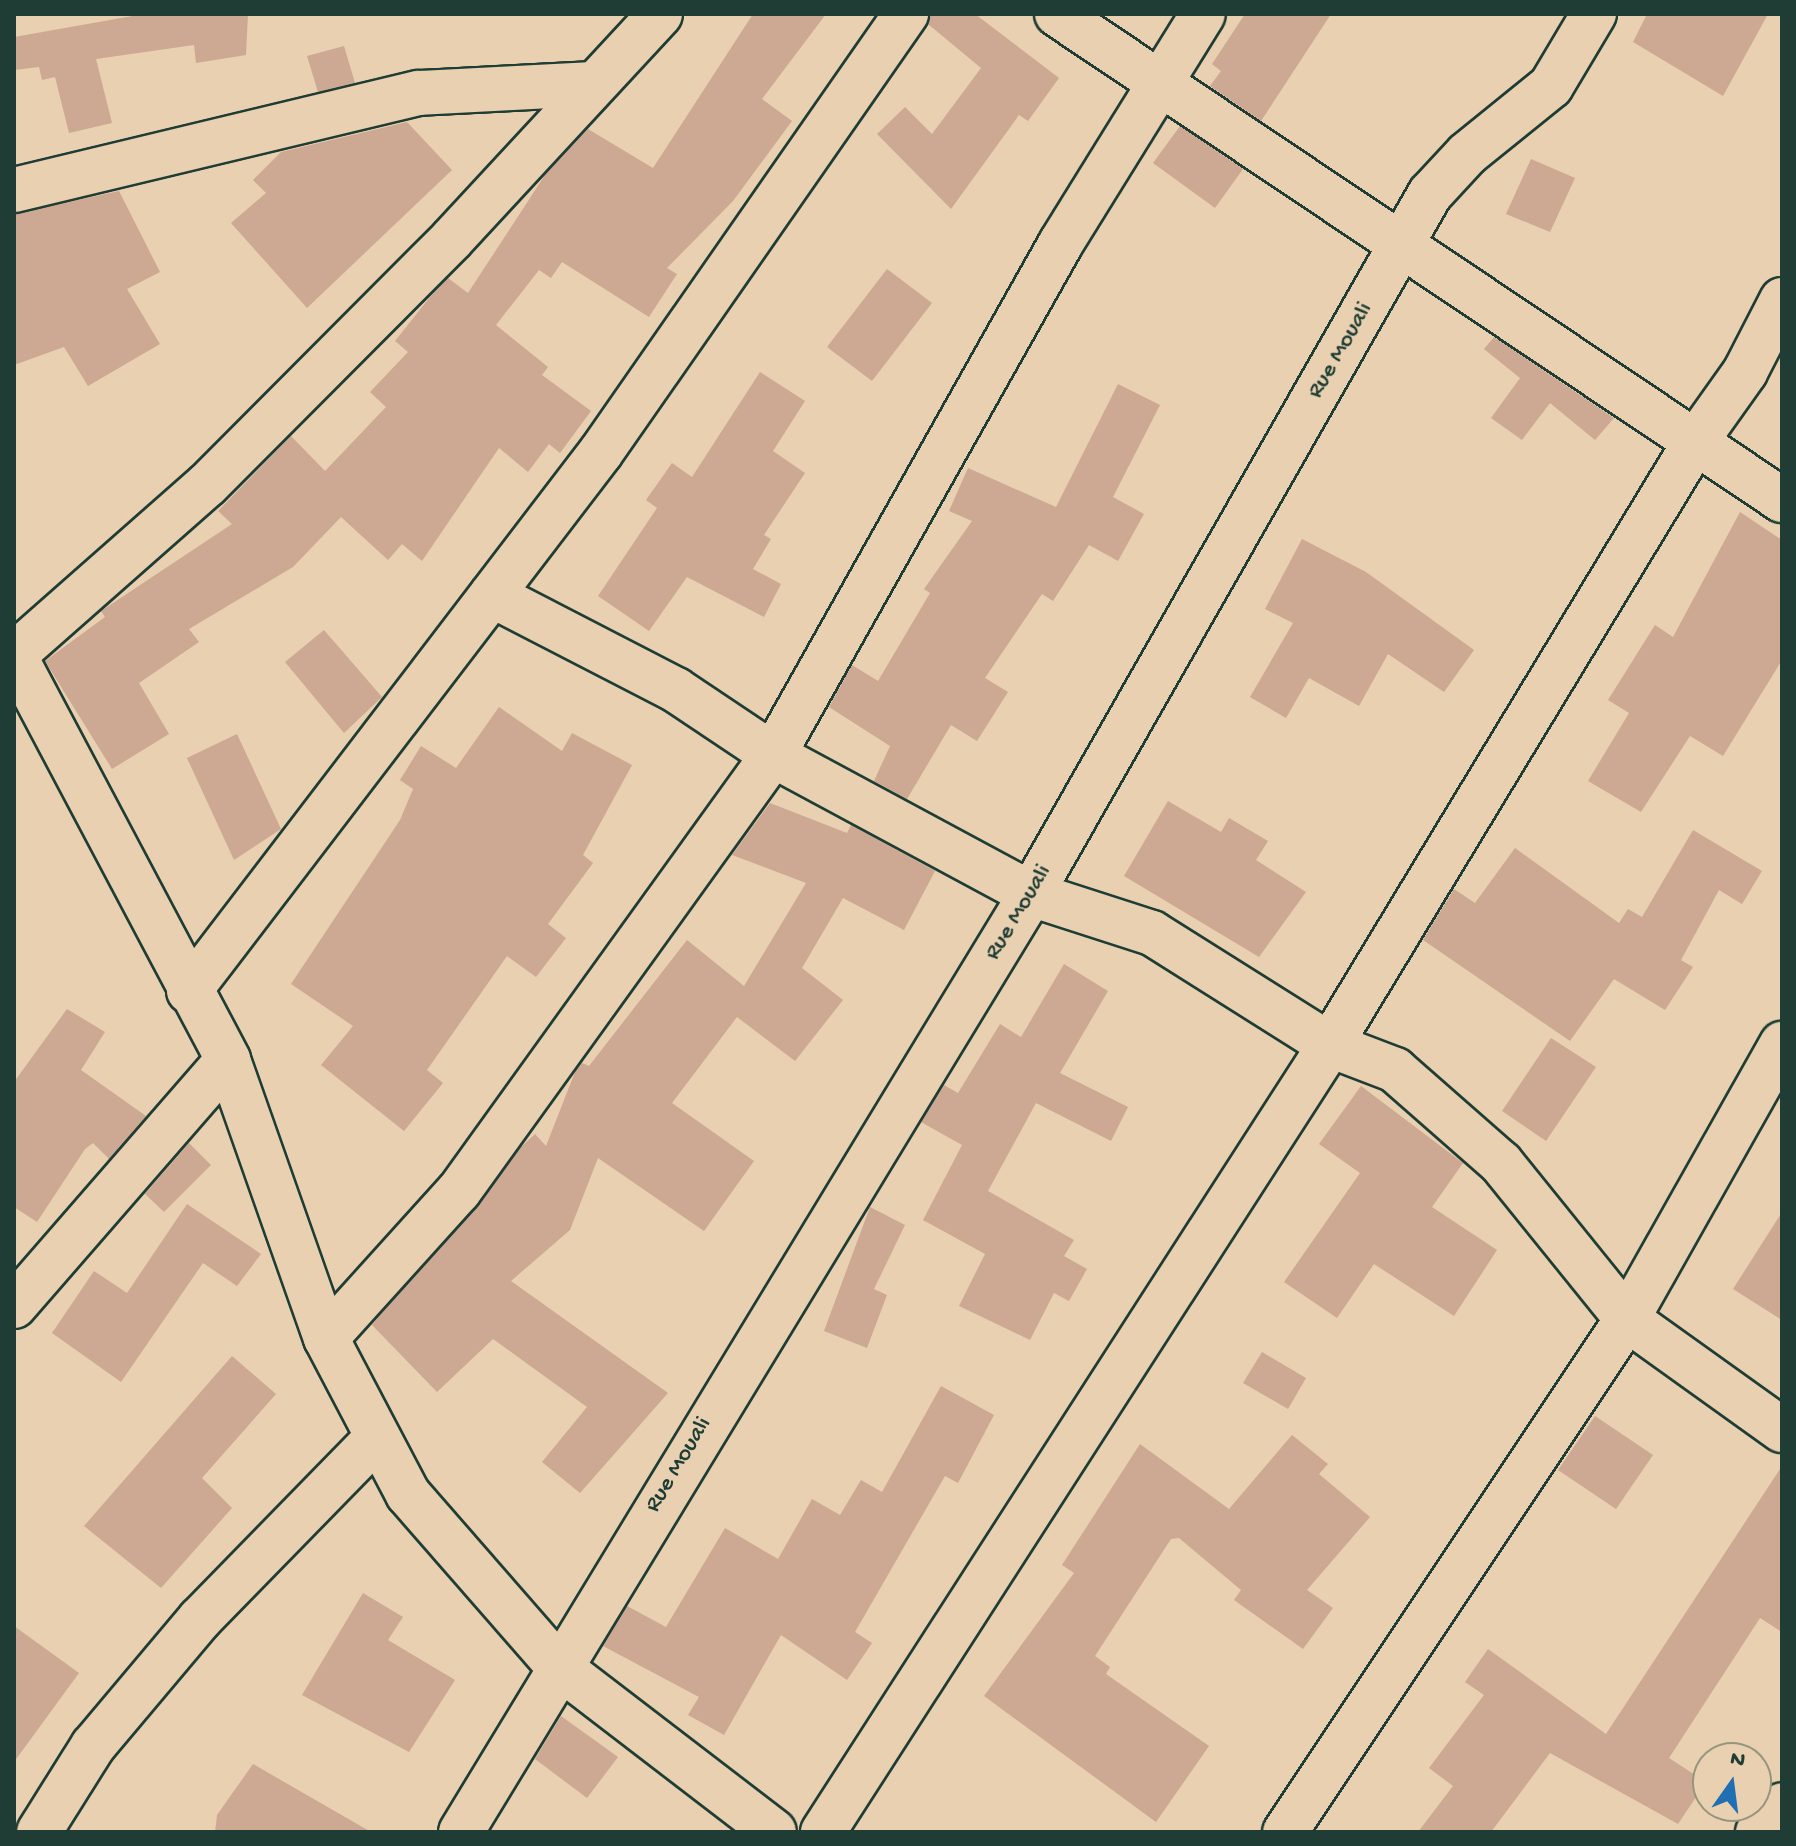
<!DOCTYPE html>
<html>
<head>
<meta charset="utf-8">
<style>
  body { margin:0 }
  #map { position:relative; width:1796px; height:1846px; overflow:hidden; background:#e8d0b0; font-family:"Gochi Hand",sans-serif }
  div>[style] { position:absolute }
  .building>* { inset:0; background:#cda892 }
  .roads { filter:drop-shadow(2px 0 #1f3d34) drop-shadow(-2px 0 #1f3d34) drop-shadow(0 2px #1f3d34) drop-shadow(0 -2px #1f3d34) }
  .minor>* { height:44px; margin:-22px; padding:0 22px; transform-origin:22px; border-radius:22px; background:#e8d0b0 }
  span { translate:-50% -50%; white-space:nowrap; text-align:center; line-height:1.15; -webkit-text-stroke:8px #e8d0b0; paint-order:stroke }
  .street-label { font-size:24px; color:#1f3d34 }
  .frame { position:absolute; inset:0; border:16px solid #1f3d34; pointer-events:none }
  .north { position:absolute; left:1692px; top:1742px; width:80px; height:80px; box-sizing:border-box; background:#e8d0b0; border:2px solid #98957e; border-radius:50%; rotate:14deg; font-size:22px; font-weight:700; line-height:32px; text-align:center; color:#1f3d34 }
  .north::after { content:''; display:block; margin:auto; width:28px; height:36px; background:#1f6fb2; clip-path:polygon(50% 0,100% 100%,50% 72%,0 100%) }
</style>
</head>
<body>
<div id="map">
  <div class="building">
    <i style="clip-path:polygon(144px 14px,248px 14px,246px 55px,196px 63px,194px 45px,96px 59px,112px 123px,69px 133px,55px 77px,42px 80px,39px 67px,14px 70px,14px 37px)"></i>
    <i style="clip-path:polygon(753px 14px,826px 14px,762px 99px,792px 121px,733px 201px,667px 268px,677px 274px,649px 317px,562px 262px,551px 278px,539px 270px,496px 325px,548px 367px,542px 375px,591px 411px,560px 453px,549px 444px,528px 472px,499px 448px,422px 561px,402px 544px,388px 560px,341px 517px,293px 567px,189px 629px,199px 642px,139px 683px,169px 734px,112px 769px,45px 661px,105px 617px,101px 611px,232px 524px,218px 511px,291px 436px,325px 471px,386px 407px,370px 392px,408px 352px,395px 341px,430px 297px,448px 278px,468px 293px,545px 175px,588px 129px,653px 168px)"></i>
    <i style="clip-path:polygon(931px 14px,975px 14px,1059px 78px,1028px 121px,1019px 115px,951px 209px,877px 134px,905px 107px,932px 134px,981px 68px,928px 24px)"></i>
    <i style="clip-path:polygon(1245px 14px,1331px 14px,1261px 121px,1210px 86px,1221px 71px,1212px 64px)"></i>
    <i style="clip-path:polygon(1647px 14px,1768px 14px,1723px 96px,1633px 42px)"></i>
    <i style="clip-path:polygon(344px 46px,355px 83px,318px 92px,307px 56px)"></i>
    <i style="clip-path:polygon(407px 122px,452px 170px,307px 308px,231px 223px,266px 193px,253px 180px,281px 152px)"></i>
    <i style="clip-path:polygon(1180px 126px,1243px 169px,1215px 208px,1153px 163px)"></i>
    <i style="clip-path:polygon(1531px 159px,1575px 178px,1550px 232px,1506px 214px)"></i>
    <i style="clip-path:polygon(119px 191px,160px 272px,127px 289px,160px 344px,88px 386px,64px 347px,14px 365px,14px 214px)"></i>
    <i style="clip-path:polygon(887px 269px,932px 303px,872px 381px,827px 347px)"></i>
    <i style="clip-path:polygon(1494px 337px,1614px 418px,1595px 440px,1550px 403px,1522px 440px,1491px 418px,1520px 378px,1484px 349px)"></i>
    <i style="clip-path:polygon(760px 372px,805px 401px,773px 451px,805px 473px,764px 535px,771px 539px,753px 569px,781px 584px,764px 617px,687px 577px,649px 631px,598px 596px,657px 508px,646px 500px,672px 463px,692px 477px)"></i>
    <i style="clip-path:polygon(1118px 384px,1160px 405px,1113px 497px,1144px 514px,1118px 561px,1089px 545px,1053px 601px,1042px 594px,985px 678px,1008px 692px,977px 741px,951px 725px,907px 799px,874px 781px,890px 746px,829px 707px,852px 665px,878px 681px,930px 593px,924px 589px,972px 521px,949px 511px,968px 468px,1056px 507px)"></i>
    <i style="clip-path:polygon(1740px 512px,1782px 540px,1782px 660px,1723px 756px,1690px 736px,1641px 812px,1588px 781px,1629px 713px,1608px 700px,1655px 625px,1673px 637px)"></i>
    <i style="clip-path:polygon(1302px 539px,1366px 572px,1474px 650px,1444px 692px,1388px 654px,1359px 706px,1309px 678px,1286px 718px,1250px 697px,1293px 623px,1265px 609px)"></i>
    <i style="clip-path:polygon(324px 630px,382px 697px,344px 733px,285px 662px)"></i>
    <i style="clip-path:polygon(499px 707px,562px 751px,572px 733px,632px 765px,583px 855px,593px 863px,548px 924px,566px 938px,536px 977px,507px 956px,427px 1070px,443px 1083px,404px 1131px,321px 1065px,353px 1026px,291px 984px,400px 820px,413px 789px,400px 780px,421px 746px,456px 768px)"></i>
    <i style="clip-path:polygon(237px 734px,281px 829px,234px 860px,187px 758px)"></i>
    <i style="clip-path:polygon(1168px 801px,1221px 832px,1229px 818px,1268px 841px,1256px 860px,1306px 892px,1259px 957px,1124px 876px)"></i>
    <i style="clip-path:polygon(770px 803px,847px 833px,851px 825px,935px 871px,904px 930px,843px 898px,802px 968px,843px 1000px,795px 1061px,737px 1017px,672px 1103px,754px 1161px,704px 1231px,598px 1158px,570px 1230px,511px 1281px,668px 1393px,580px 1493px,542px 1462px,587px 1407px,493px 1339px,437px 1392px,372px 1325px,521px 1147px,535px 1134px,546px 1146px,575px 1072px,582px 1063px,589px 1066px,687px 940px,744px 986px,806px 883px,732px 855px)"></i>
    <i style="clip-path:polygon(1693px 830px,1762px 871px,1742px 904px,1719px 890px,1681px 960px,1693px 967px,1665px 1010px,1614px 979px,1570px 1041px,1423px 940px,1454px 889px,1475px 903px,1515px 848px,1619px 923px,1628px 909px,1642px 917px)"></i>
    <i style="clip-path:polygon(1064px 964px,1108px 991px,1060px 1073px,1128px 1107px,1111px 1141px,1036px 1103px,988px 1191px,1074px 1240px,1064px 1256px,1087px 1269px,1069px 1301px,1054px 1293px,1030px 1340px,959px 1306px,985px 1254px,923px 1220px,962px 1145px,921px 1122px,944px 1085px,958px 1093px,1000px 1024px,1021px 1037px)"></i>
    <i style="clip-path:polygon(67px 1009px,105px 1032px,81px 1070px,146px 1116px,109px 1159px,93px 1143px,85px 1149px,37px 1222px,14px 1207px,14px 1082px)"></i>
    <i style="clip-path:polygon(1551px 1038px,1596px 1067px,1546px 1141px,1502px 1111px)"></i>
    <i style="clip-path:polygon(1361px 1086px,1463px 1163px,1432px 1207px,1497px 1250px,1454px 1316px,1374px 1264px,1337px 1318px,1284px 1282px,1360px 1173px,1319px 1144px)"></i>
    <i style="clip-path:polygon(189px 1143px,211px 1165px,164px 1212px,145px 1194px)"></i>
    <i style="clip-path:polygon(187px 1204px,261px 1254px,237px 1286px,203px 1263px,121px 1382px,52px 1333px,94px 1271px,127px 1293px)"></i>
    <i style="clip-path:polygon(870px 1207px,905px 1225px,874px 1289px,887px 1295px,867px 1348px,824px 1331px)"></i>
    <i style="clip-path:polygon(1782px 1212px,1782px 1320px,1733px 1289px)"></i>
    <i style="clip-path:polygon(1262px 1352px,1306px 1378px,1288px 1409px,1243px 1383px)"></i>
    <i style="clip-path:polygon(232px 1356px,276px 1394px,202px 1478px,232px 1508px,161px 1588px,84px 1526px)"></i>
    <i style="clip-path:polygon(941px 1386px,994px 1415px,958px 1483px,945px 1476px,855px 1632px,872px 1643px,847px 1680px,781px 1635px,724px 1735px,688px 1715px,699px 1697px,603px 1646px,627px 1606px,666px 1627px,725px 1528px,778px 1559px,812px 1499px,840px 1515px,861px 1480px,882px 1492px)"></i>
    <i style="clip-path:polygon(1595px 1416px,1653px 1455px,1616px 1509px,1558px 1470px)"></i>
    <i style="clip-path:polygon(1292px 1435px,1328px 1464px,1319px 1474px,1370px 1517px,1307px 1590px,1333px 1608px,1303px 1649px,1234px 1600px,1241px 1590px,1179px 1538px,1171px 1539px,1095px 1656px,1110px 1667px,1106px 1674px,1209px 1746px,1156px 1822px,984px 1696px,1074px 1573px,1062px 1565px,1140px 1444px,1229px 1509px)"></i>
    <i style="clip-path:polygon(1782px 1466px,1782px 1632px,1760px 1618px,1669px 1758px,1706px 1782px,1678px 1824px,1550px 1753px,1491px 1832px,1418px 1832px,1453px 1786px,1429px 1768px,1484px 1695px,1465px 1682px,1488px 1649px,1606px 1734px)"></i>
    <i style="clip-path:polygon(363px 1593px,403px 1617px,388px 1640px,455px 1680px,409px 1752px,302px 1695px)"></i>
    <i style="clip-path:polygon(14px 1626px,79px 1673px,14px 1762px)"></i>
    <i style="clip-path:polygon(561px 1716px,618px 1757px,587px 1798px,535px 1759px)"></i>
    <i style="clip-path:polygon(253px 1764px,371px 1832px,215px 1832px,217px 1815px)"></i>
  </div>
  <div class="roads">
    <div class="minor">
      <i style="left:1057px;top:14px;width:873px;rotate:33.84deg"></i>
      <i style="left:14px;top:190px;width:416px;rotate:-13.5deg"></i>
      <i style="left:419px;top:93px;width:172px;rotate:-3deg"></i>
      <i style="left:492px;top:595px;width:207px;rotate:27.3deg"></i>
      <i style="left:676px;top:690px;width:117px;rotate:33.8deg"></i>
      <i style="left:773px;top:755px;width:293px;rotate:28.3deg"></i>
      <i style="left:1031px;top:894px;width:127px;rotate:17.9deg"></i>
      <i style="left:1152px;top:933px;width:210px;rotate:32.2deg"></i>
      <i style="left:1330px;top:1045px;width:70px;rotate:21deg"></i>
      <i style="left:1395px;top:1070px;width:141px;rotate:41.3deg"></i>
      <i style="left:1501px;top:1163px;width:201px;rotate:51.1deg"></i>
      <i style="left:1627px;top:1319px;width:191px;rotate:35.6deg"></i>
      <i style="left:14px;top:655px;width:458px;rotate:62.1deg"></i>
      <i style="left:228px;top:1060px;width:295px;rotate:70.6deg"></i>
      <i style="left:326px;top:1338px;width:176px;rotate:62.3deg"></i>
      <i style="left:408px;top:1494px;width:228px;rotate:48.9deg"></i>
      <i style="left:558px;top:1666px;width:272px;rotate:37.5deg"></i>
      <i style="left:14px;top:655px;width:257px;rotate:-41.4deg"></i>
      <i style="left:207px;top:485px;width:347px;rotate:-45.1deg"></i>
      <i style="left:452px;top:239px;width:306px;rotate:-47.2deg"></i>
      <i style="left:189px;top:991px;width:678px;rotate:-52.61deg"></i>
      <i style="left:601px;top:452px;width:534px;rotate:-55.15deg"></i>
      <i style="left:14px;top:1306px;width:326px;rotate:-49deg"></i>
      <i style="left:326px;top:1338px;width:198px;rotate:-47.9deg"></i>
      <i style="left:459px;top:1191px;width:537px;rotate:-54.24deg"></i>
      <i style="left:773px;top:755px;width:587px;rotate:-60.64deg"></i>
      <i style="left:1061px;top:243px;width:269px;rotate:-58.2deg"></i>
      <i style="left:39px;top:1832px;width:102px;rotate:-57.9deg"></i>
      <i style="left:93px;top:1746px;width:166px;rotate:-49.9deg"></i>
      <i style="left:200px;top:1619px;width:249px;rotate:-45.7deg"></i>
      <i style="left:461px;top:1832px;width:1098px;rotate:-58.71deg"></i>
      <i style="left:1031px;top:894px;width:806px;rotate:-60.32deg"></i>
      <i style="left:1430px;top:194px;width:54px;rotate:-47.2deg"></i>
      <i style="left:1467px;top:154px;width:108px;rotate:-39deg"></i>
      <i style="left:1551px;top:86px;width:84px;rotate:-59.2deg"></i>
      <i style="left:823px;top:1832px;width:936px;rotate:-57.21deg"></i>
      <i style="left:1330px;top:1045px;width:706px;rotate:-58.79deg"></i>
      <i style="left:1696px;top:441px;width:85px;rotate:-54.6deg"></i>
      <i style="left:1745px;top:372px;width:81px;rotate:-62.8deg"></i>
      <i style="left:1285px;top:1832px;width:617px;rotate:-56.31deg"></i>
      <i style="left:1627px;top:1319px;width:316px;rotate:-60.6deg"></i>
      <i style="left:1758px;top:1832px;width:36px;rotate:-48deg"></i>
    </div>
  </div>
  <div class="street-label">
    <span style="left:1341px;top:351px;rotate:-60deg">Rue Mouali</span>
    <span style="left:1019px;top:913px;rotate:-59deg">Rue Mouali</span>
    <span style="left:679px;top:1465px;rotate:-59deg">Rue Mouali</span>
  </div>
  <div class="frame"></div>
  <div class="north">N</div>
</div>
</body>
</html>
